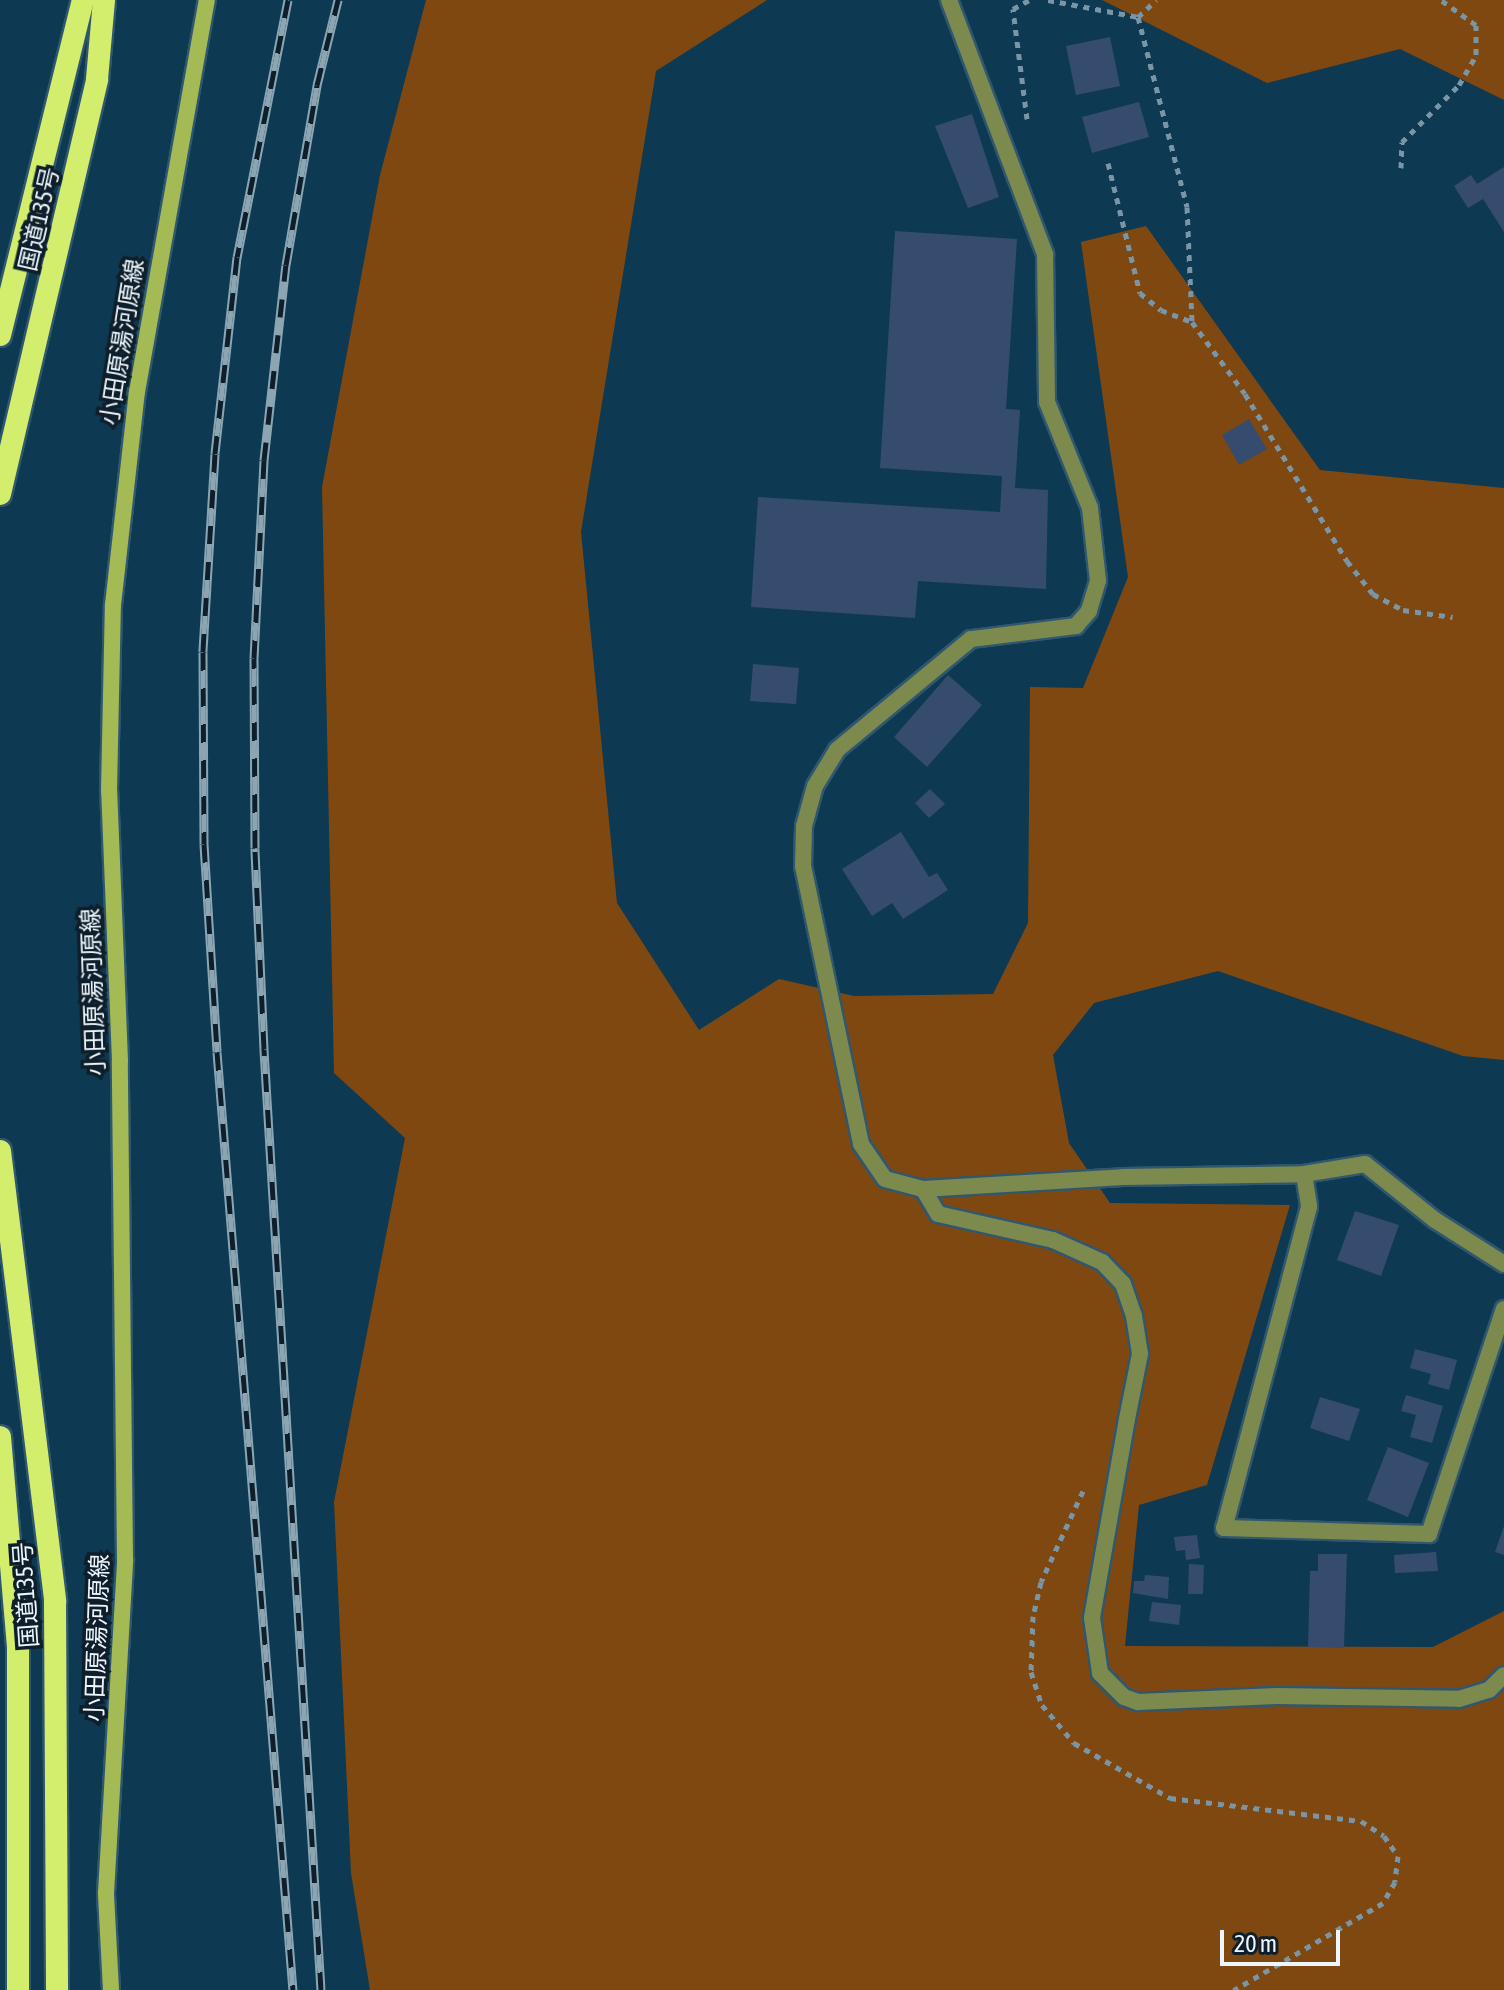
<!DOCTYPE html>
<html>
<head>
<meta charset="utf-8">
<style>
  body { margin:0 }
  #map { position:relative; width:1504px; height:1990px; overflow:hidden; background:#0d3953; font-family:"Asap Condensed","Noto Sans JP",sans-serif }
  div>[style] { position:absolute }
  .green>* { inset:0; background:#7f4811 }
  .building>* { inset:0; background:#364c6f }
  .path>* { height:5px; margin-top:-2.5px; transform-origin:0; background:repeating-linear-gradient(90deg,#7a95a5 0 6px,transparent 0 12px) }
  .roads { filter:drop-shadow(2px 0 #31576e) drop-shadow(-2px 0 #31576e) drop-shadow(0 2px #31576e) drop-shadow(0 -2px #31576e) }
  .service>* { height:16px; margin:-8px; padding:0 8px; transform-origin:8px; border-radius:8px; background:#7c8a4e }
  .minor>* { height:16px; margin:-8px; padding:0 8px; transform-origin:8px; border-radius:8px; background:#7c8a4e }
  .secondary>* { height:16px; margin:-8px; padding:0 8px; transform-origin:8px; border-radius:8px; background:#a4ba55 }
  .trunk>* { height:22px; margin:-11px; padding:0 11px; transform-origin:11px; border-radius:11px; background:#d2ee6c }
  .rail>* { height:9px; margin-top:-4.5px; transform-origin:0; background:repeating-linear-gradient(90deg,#0e1f2b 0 18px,#8ca5b3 0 36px); box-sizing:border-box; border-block:2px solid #8ca5b3 }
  span { translate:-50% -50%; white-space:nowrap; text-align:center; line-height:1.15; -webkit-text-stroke:7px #0e1f2b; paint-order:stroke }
  .street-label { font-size:24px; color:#edf6fc }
  .scale { position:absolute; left:1220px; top:1930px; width:120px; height:36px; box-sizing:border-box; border:4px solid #edf6fc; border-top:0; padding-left:10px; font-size:24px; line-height:28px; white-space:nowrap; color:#edf6fc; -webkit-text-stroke:6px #0e1f2b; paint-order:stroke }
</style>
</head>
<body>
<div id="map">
  <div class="green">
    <i style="clip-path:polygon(426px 0,767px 0,656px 71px,581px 532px,617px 903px,699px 1030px,779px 979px,854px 996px,993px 994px,1028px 923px,1030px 687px,1083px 688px,1128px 577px,1081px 242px,1146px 226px,1320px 470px,1504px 488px,1504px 1060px,1463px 1056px,1218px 971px,1094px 1003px,1053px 1055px,1069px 1143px,1110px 1203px,1290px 1205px,1207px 1485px,1139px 1505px,1125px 1646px,1433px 1647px,1504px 1611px,1504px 1990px,370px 1990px,351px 1873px,334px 1502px,405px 1138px,334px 1073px,322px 487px,380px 175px)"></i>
    <i style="clip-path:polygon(1102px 0,1504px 0,1504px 100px,1400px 49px,1267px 83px)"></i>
  </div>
  <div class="building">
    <i style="clip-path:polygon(1110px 37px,1120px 86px,1076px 95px,1066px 46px)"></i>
    <i style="clip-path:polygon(1139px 102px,1149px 137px,1092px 153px,1082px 117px)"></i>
    <i style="clip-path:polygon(972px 114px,999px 197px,968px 208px,935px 126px)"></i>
    <i style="clip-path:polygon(1504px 167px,1504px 232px,1483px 199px,1468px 208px,1454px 186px,1471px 175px,1477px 184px)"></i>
    <i style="clip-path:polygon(895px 231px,1017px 239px,1006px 409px,1020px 410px,1015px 488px,1048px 490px,1046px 589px,918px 581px,915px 618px,751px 607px,758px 497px,1000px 512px,1002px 476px,880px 468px)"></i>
    <i style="clip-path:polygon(1249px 419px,1267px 449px,1239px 465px,1222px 435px)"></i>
    <i style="clip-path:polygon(753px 664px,799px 668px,796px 704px,750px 701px)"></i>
    <i style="clip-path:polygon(948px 675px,982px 705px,927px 767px,894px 737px)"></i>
    <i style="clip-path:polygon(930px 789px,945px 804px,929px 818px,915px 803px)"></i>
    <i style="clip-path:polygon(901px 832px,929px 877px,937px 873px,948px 890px,903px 919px,892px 903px,872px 916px,842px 869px)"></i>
    <i style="clip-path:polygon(1355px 1211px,1399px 1225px,1381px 1276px,1337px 1260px)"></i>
    <i style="clip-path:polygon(1415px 1349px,1457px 1360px,1449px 1390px,1428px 1384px,1431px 1374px,1410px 1368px)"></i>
    <i style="clip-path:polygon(1406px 1395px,1443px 1406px,1432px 1443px,1410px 1437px,1416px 1415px,1401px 1411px)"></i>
    <i style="clip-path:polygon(1320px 1397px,1360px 1409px,1349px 1441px,1310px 1428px)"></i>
    <i style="clip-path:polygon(1388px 1447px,1429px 1463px,1408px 1517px,1367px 1500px)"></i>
    <i style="clip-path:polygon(1504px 1526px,1504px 1555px,1495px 1552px)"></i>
    <i style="clip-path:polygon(1197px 1535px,1200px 1558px,1186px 1560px,1185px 1550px,1176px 1551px,1174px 1537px)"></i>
    <i style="clip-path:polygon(1436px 1552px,1438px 1571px,1395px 1573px,1394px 1555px)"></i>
    <i style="clip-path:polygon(1318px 1554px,1347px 1554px,1344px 1648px,1308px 1647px,1310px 1571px,1318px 1571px)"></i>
    <i style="clip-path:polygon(1189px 1564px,1204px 1565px,1203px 1594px,1188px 1594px)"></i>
    <i style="clip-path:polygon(1145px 1575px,1169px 1577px,1168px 1599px,1133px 1593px,1134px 1581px,1144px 1581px)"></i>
    <i style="clip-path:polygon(1152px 1602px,1181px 1605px,1179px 1625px,1149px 1621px)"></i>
  </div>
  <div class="path">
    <i style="left:1048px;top:0;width:92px;rotate:10.7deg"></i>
    <i style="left:1138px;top:17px;width:196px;rotate:75.5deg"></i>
    <i style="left:1187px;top:207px;width:115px;rotate:87.5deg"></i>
    <i style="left:1192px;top:322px;width:89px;rotate:53.6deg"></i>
    <i style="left:1245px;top:394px;width:196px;rotate:58.6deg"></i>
    <i style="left:1347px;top:561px;width:42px;rotate:51.8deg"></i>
    <i style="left:1373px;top:594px;width:34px;rotate:28deg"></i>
    <i style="left:1403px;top:610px;width:50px;rotate:8deg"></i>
    <i style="left:1138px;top:17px;width:25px;rotate:-43deg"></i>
    <i style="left:1027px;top:119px;width:111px;rotate:-97.3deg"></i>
    <i style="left:1013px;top:9px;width:18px;rotate:-29deg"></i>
    <i style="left:1108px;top:163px;width:134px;rotate:76.2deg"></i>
    <i style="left:1140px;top:293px;width:27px;rotate:39deg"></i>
    <i style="left:1161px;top:310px;width:33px;rotate:21deg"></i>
    <i style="left:1401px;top:168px;width:26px;rotate:-88deg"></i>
    <i style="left:1402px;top:142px;width:81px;rotate:-45deg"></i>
    <i style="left:1459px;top:85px;width:34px;rotate:-60deg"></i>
    <i style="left:1476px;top:55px;width:30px;rotate:-90deg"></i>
    <i style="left:1476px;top:25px;width:43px;rotate:-144.5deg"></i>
    <i style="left:1083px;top:1491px;width:100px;rotate:114.8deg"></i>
    <i style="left:1041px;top:1582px;width:35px;rotate:103deg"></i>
    <i style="left:1033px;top:1616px;width:56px;rotate:92deg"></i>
    <i style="left:1031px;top:1672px;width:35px;rotate:72deg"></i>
    <i style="left:1042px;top:1705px;width:50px;rotate:49.9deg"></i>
    <i style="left:1074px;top:1743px;width:111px;rotate:29.8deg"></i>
    <i style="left:1170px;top:1798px;width:192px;rotate:6.9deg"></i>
    <i style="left:1361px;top:1821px;width:27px;rotate:33deg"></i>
    <i style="left:1384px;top:1836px;width:24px;rotate:55deg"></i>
    <i style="left:1398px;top:1856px;width:26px;rotate:97deg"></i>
    <i style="left:1395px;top:1882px;width:24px;rotate:120deg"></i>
    <i style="left:1383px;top:1903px;width:173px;rotate:149.7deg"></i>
  </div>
  <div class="roads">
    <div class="service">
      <i style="left:1127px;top:1419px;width:202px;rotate:100deg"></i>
      <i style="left:1092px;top:1618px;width:56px;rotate:81.7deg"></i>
      <i style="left:1100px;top:1673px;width:34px;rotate:45deg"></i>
      <i style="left:1124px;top:1697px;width:15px;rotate:20deg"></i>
      <i style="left:1138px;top:1702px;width:139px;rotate:-2.5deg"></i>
      <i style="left:1277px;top:1696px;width:182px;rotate:0.9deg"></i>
      <i style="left:1459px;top:1699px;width:31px;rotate:-17deg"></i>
      <i style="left:1489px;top:1690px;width:21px;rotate:-45deg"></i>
    </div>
    <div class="minor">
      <i style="left:949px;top:0;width:272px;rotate:69.3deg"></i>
      <i style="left:1045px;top:254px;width:148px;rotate:89.2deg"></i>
      <i style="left:1047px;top:402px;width:114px;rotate:67.9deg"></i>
      <i style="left:1090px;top:508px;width:73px;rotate:83.7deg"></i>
      <i style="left:1098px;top:581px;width:31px;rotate:107deg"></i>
      <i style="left:1089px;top:611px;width:20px;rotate:131deg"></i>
      <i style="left:1076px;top:626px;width:106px;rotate:172.9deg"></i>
      <i style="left:971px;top:639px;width:174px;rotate:140.4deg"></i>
      <i style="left:837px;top:750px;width:42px;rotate:121.4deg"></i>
      <i style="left:815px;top:786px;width:41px;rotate:105.4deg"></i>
      <i style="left:804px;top:826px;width:40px;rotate:91.4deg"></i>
      <i style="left:803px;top:866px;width:284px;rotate:78.2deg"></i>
      <i style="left:861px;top:1144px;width:42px;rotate:55.6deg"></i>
      <i style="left:885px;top:1179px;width:39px;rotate:15deg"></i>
      <i style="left:923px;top:1189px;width:29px;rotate:59deg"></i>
      <i style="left:938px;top:1214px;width:118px;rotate:12.7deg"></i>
      <i style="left:1053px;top:1240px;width:54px;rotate:24.2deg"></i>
      <i style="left:1102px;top:1262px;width:30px;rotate:46deg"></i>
      <i style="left:1123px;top:1284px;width:34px;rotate:71deg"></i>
      <i style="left:1134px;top:1316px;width:38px;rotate:81deg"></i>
      <i style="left:1140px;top:1354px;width:66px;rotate:101.3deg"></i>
      <i style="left:1304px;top:1174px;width:33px;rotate:81deg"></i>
      <i style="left:1309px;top:1207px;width:332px;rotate:104.8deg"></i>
      <i style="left:1224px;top:1528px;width:205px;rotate:1.7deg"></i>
      <i style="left:1429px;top:1534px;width:237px;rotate:-71.6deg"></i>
      <i style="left:923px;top:1189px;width:200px;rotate:-3.4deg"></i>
      <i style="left:1123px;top:1177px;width:181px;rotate:-0.9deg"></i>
      <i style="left:1304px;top:1174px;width:62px;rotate:-9.3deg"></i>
      <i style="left:1365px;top:1164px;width:90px;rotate:38.7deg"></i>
      <i style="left:1435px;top:1220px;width:82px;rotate:32.5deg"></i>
    </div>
    <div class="secondary">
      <i style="left:111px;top:1990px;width:97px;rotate:-93deg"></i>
      <i style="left:106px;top:1893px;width:334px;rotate:-86.7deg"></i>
      <i style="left:125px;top:1560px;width:499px;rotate:-90.6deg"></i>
      <i style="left:120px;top:1061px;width:270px;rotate:-92.3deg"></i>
      <i style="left:109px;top:791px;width:186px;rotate:-88.8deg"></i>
      <i style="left:113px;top:605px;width:214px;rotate:-83.6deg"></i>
      <i style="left:137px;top:392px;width:398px;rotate:-79.9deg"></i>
    </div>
    <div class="trunk">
      <i style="left:0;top:335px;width:345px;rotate:-76.1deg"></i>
      <i style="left:0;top:494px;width:426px;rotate:-76.8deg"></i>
      <i style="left:97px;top:79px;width:79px;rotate:-84.9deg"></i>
      <i style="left:0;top:1151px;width:454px;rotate:83deg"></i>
      <i style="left:55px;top:1602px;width:388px;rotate:89.7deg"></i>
      <i style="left:0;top:1437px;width:210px;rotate:85.1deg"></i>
      <i style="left:18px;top:1646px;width:344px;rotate:90deg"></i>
    </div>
  </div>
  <div class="rail">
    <i style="left:288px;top:0;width:262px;rotate:101.2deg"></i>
    <i style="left:237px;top:257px;width:198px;rotate:96.4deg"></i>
    <i style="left:215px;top:454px;width:198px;rotate:93.5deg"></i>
    <i style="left:203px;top:652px;width:192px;rotate:89.7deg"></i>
    <i style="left:204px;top:844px;width:208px;rotate:86.4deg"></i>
    <i style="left:217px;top:1052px;width:941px;rotate:85.37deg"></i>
    <i style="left:321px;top:1990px;width:943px;rotate:-93.47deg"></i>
    <i style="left:264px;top:1049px;width:201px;rotate:-92.6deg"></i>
    <i style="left:255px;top:848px;width:190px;rotate:-90.3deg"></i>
    <i style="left:254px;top:658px;width:198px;rotate:-87.1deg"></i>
    <i style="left:264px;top:460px;width:196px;rotate:-83.6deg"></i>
    <i style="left:286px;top:265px;width:183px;rotate:-80.2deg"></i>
    <i style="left:317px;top:85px;width:88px;rotate:-76.1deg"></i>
  </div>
  <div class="street-label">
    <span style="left:39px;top:219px;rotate:-77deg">国道135号</span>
    <span style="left:122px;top:342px;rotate:-81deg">小田原湯河原線</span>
    <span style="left:93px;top:992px;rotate:-92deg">小田原湯河原線</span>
    <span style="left:26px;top:1595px;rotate:-94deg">国道135号</span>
    <span style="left:97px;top:1638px;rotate:-88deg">小田原湯河原線</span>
  </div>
  <div class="scale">20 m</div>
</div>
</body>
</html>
